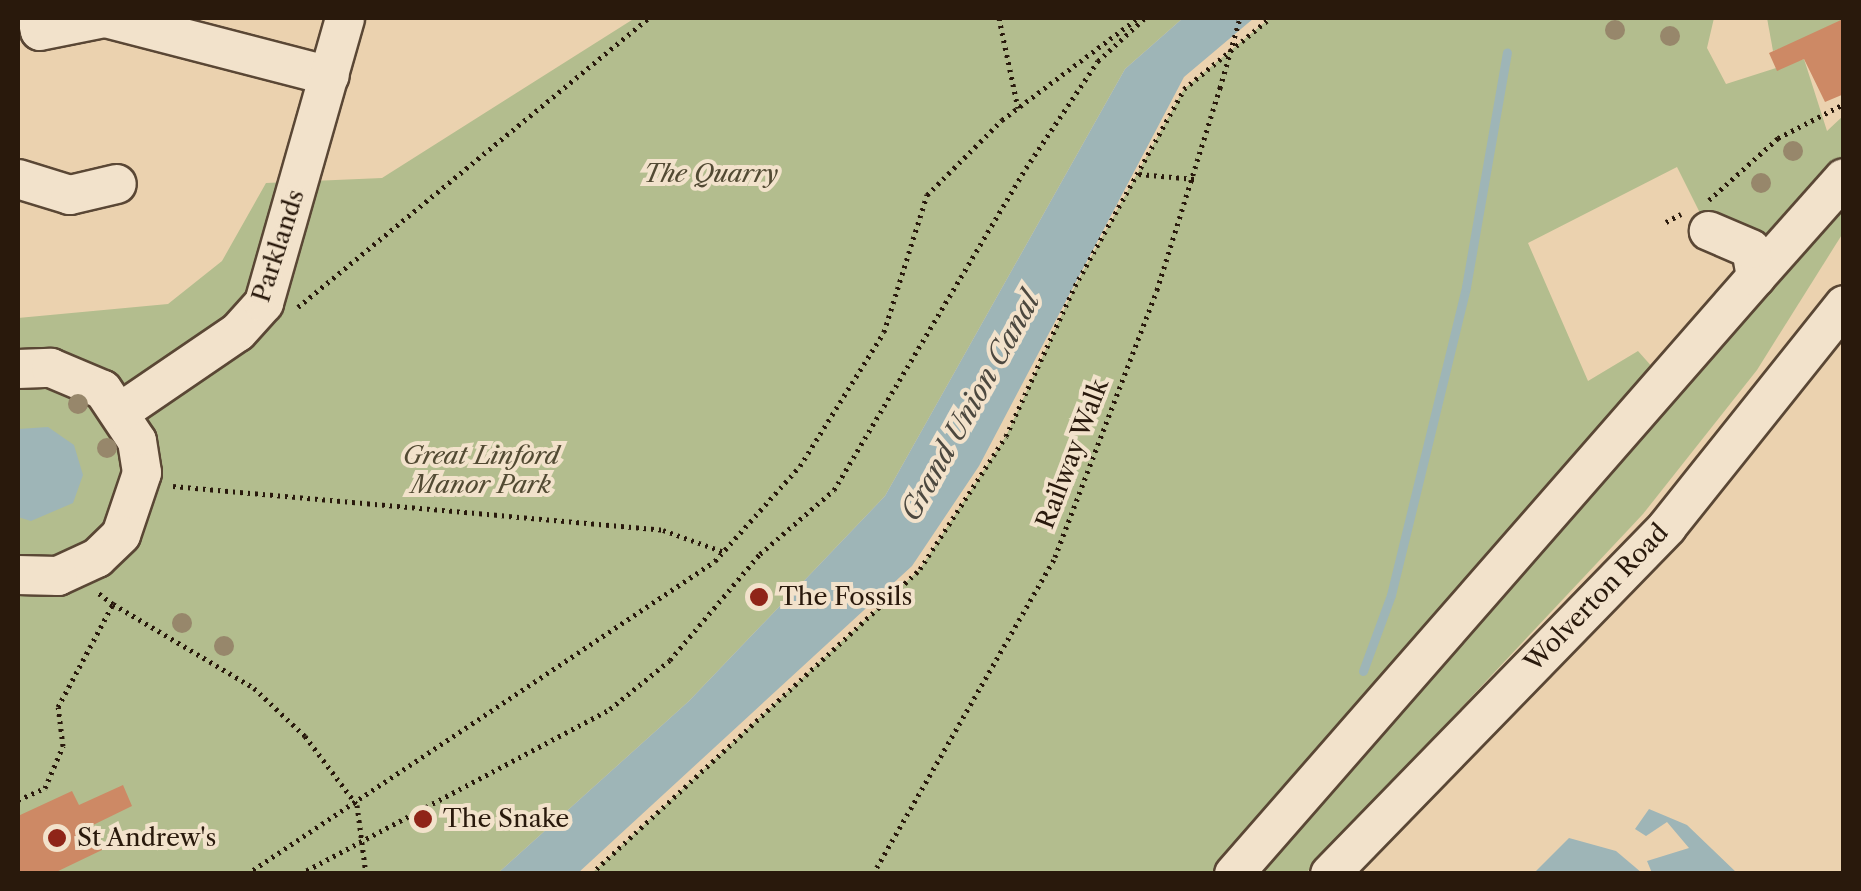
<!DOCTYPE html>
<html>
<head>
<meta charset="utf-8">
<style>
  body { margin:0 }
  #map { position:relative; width:1861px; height:891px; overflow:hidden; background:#ebd2af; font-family:"Libre Caslon Text",serif }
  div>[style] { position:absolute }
  .green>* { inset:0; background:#b3bd8e }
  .water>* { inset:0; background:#9eb5b7 }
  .stream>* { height:9px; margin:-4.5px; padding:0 4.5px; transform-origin:4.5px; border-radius:4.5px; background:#9eb5b7 }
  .building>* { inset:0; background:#cd8965 }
  .path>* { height:5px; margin-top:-2.5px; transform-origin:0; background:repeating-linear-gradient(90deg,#29190c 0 2.5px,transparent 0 7.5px) }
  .roads { filter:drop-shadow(2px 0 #5a4735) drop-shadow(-2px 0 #5a4735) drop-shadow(0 2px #5a4735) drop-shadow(0 -2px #5a4735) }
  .minor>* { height:38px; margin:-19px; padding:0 19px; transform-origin:19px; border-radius:19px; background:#f2e2cb }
  .path-bridge>* { height:5px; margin-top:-2.5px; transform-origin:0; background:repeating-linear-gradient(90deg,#29190c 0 2.5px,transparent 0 7.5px) }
  .trees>* { width:20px; height:20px; margin:-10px; border-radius:50%; background:#97876b }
  .dots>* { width:28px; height:28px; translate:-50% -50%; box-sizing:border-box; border:5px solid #f2e2cb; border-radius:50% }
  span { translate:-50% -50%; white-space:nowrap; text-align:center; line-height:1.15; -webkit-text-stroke:8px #f2e2cb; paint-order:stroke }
  .park-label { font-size:25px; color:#524a33; font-style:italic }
  .street-label { font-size:25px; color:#29190c }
  .poi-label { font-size:25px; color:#29190c }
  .left { translate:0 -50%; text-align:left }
  .water-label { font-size:28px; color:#4c483f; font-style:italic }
  .frame { position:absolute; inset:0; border:20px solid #29190c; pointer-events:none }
</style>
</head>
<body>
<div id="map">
  <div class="green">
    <i style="clip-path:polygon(635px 18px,1183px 18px,1125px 69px,885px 496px,689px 701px,498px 873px,18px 873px,18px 318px,168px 304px,222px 261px,266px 183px,382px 178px)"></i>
    <i style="clip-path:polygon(1270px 18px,1714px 18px,1707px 48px,1726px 84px,1804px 59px,1827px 131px,1843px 116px,1843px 157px,1763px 242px,1738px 222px,1706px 225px,1677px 167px,1528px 243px,1588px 381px,1638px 351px,1654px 369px,1228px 873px,591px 874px,920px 569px,1006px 436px,1075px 286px,1184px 89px)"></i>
    <i style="clip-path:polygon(1767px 18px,1843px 18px,1843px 26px,1773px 51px)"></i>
    <i style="clip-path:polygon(1843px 201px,1843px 233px,1757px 370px,1643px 514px,1306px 873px,1241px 874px)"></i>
  </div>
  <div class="water">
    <i style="clip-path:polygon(1183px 18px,1254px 18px,1184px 77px,979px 466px,912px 566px,578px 873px,498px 873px,689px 701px,885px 496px,1125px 69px)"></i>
    <i style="clip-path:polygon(48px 427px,74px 445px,83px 475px,73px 503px,31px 521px,18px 517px,18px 429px)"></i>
    <i style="clip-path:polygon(1649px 809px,1687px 825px,1737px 873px,1652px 873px,1647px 861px,1689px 848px,1667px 822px,1646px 836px,1635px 829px)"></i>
    <i style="clip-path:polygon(1569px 838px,1616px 851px,1642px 873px,1534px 873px)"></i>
  </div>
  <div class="stream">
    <i style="left:1363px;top:671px;width:81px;rotate:-69.8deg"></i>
    <i style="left:1391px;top:595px;width:317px;rotate:-76.3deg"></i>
    <i style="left:1466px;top:287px;width:238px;rotate:-80.1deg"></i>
  </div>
  <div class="building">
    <i style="clip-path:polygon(1841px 20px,1844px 94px,1825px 102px,1804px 59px,1777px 71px,1769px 53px)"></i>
    <i style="clip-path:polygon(123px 785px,132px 806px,91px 826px,102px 850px,52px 874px,18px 874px,18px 816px,72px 791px,79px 805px)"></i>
  </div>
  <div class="path">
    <i style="left:999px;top:18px;width:92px;rotate:78.1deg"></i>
    <i style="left:1139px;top:174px;width:56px;rotate:5.1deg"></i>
    <i style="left:1709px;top:200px;width:93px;rotate:-41.9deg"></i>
    <i style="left:1778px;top:138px;width:74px;rotate:-27.3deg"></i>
    <i style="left:1666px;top:222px;width:17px;rotate:-28deg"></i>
    <i style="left:298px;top:307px;width:455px;rotate:-39.5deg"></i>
    <i style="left:173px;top:486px;width:492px;rotate:5.1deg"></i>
    <i style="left:663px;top:530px;width:65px;rotate:19.8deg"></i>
    <i style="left:113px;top:604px;width:164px;rotate:30.8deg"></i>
    <i style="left:254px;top:688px;width:70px;rotate:43.3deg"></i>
    <i style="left:305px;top:736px;width:86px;rotate:53deg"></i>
    <i style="left:357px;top:805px;width:70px;rotate:82.6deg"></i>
    <i style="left:18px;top:800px;width:30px;rotate:-24deg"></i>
    <i style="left:45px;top:788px;width:46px;rotate:-66.8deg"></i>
    <i style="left:63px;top:746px;width:39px;rotate:-97deg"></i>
    <i style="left:58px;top:707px;width:117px;rotate:-61.9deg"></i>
    <i style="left:113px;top:604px;width:20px;rotate:-143deg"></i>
    <i style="left:247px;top:874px;width:563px;rotate:-33.77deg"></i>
    <i style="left:715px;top:561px;width:127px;rotate:-48.2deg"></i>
    <i style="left:800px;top:466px;width:158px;rotate:-57.9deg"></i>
    <i style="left:884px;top:332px;width:144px;rotate:-72.6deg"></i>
    <i style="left:927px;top:195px;width:106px;rotate:-45deg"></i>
    <i style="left:1002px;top:120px;width:170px;rotate:-36.9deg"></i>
    <i style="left:300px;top:874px;width:351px;rotate:-28deg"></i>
    <i style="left:610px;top:709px;width:77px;rotate:-39.2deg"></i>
    <i style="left:670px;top:660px;width:139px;rotate:-49.7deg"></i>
    <i style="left:760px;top:554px;width:98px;rotate:-40.9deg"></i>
    <i style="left:834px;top:490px;width:375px;rotate:-59.2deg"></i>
    <i style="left:1026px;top:168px;width:129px;rotate:-56.1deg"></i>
    <i style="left:1098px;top:61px;width:64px;rotate:-42.5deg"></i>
    <i style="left:591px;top:874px;width:449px;rotate:-42.8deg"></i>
    <i style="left:920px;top:569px;width:158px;rotate:-57.1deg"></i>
    <i style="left:1006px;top:436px;width:165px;rotate:-65.3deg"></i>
    <i style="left:1075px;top:286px;width:225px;rotate:-61deg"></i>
    <i style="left:1184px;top:89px;width:112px;rotate:-39.5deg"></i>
    <i style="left:873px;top:874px;width:366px;rotate:-60.1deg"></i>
    <i style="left:1055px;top:557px;width:286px;rotate:-69.1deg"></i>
    <i style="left:1157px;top:290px;width:212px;rotate:-72.7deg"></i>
  </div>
  <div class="roads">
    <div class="minor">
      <i style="left:37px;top:18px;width:13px;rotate:77deg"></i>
      <i style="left:40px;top:31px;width:65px;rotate:-11.5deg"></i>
      <i style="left:106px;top:18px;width:231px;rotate:14.5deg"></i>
      <i style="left:18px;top:179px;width:54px;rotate:17.1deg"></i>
      <i style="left:70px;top:195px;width:48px;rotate:-13.2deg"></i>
      <i style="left:1756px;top:277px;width:132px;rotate:-48.4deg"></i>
      <i style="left:18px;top:369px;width:33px;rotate:-2deg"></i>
      <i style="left:51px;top:368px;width:56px;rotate:22.9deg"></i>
      <i style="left:103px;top:390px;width:61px;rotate:56.3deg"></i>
      <i style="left:137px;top:441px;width:32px;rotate:81deg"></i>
      <i style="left:142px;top:473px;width:65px;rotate:108.7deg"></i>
      <i style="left:121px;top:535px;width:33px;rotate:136deg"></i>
      <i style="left:97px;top:558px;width:43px;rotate:155.2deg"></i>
      <i style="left:58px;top:576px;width:40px;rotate:-178.6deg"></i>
      <i style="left:122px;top:411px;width:140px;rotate:-34.3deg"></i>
      <i style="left:238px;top:332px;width:39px;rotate:-48deg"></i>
      <i style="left:264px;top:303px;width:296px;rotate:-74.1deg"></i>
      <i style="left:1234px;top:874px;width:793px;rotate:-48.83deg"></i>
      <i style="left:1756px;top:277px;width:28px;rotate:-100deg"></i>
      <i style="left:1751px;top:249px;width:46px;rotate:-156.8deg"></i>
      <i style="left:1330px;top:874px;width:484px;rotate:-45.8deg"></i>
      <i style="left:1667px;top:527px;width:284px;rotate:-51.4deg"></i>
    </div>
  </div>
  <div class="path-bridge">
    <i style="left:1220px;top:88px;width:73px;rotate:-74.1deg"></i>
  </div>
  <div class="trees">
    <i style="left:1615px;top:30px"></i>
    <i style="left:1670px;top:36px"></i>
    <i style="left:1793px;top:151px"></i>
    <i style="left:1761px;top:183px"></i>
    <i style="left:78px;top:404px"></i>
    <i style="left:107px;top:448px"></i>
    <i style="left:182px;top:623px"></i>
    <i style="left:224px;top:646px"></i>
  </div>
  <div class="dots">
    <i style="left:759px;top:597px;background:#8f2418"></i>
    <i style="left:423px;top:819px;background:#8f2418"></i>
    <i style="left:57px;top:838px;background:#8f2418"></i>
  </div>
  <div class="park-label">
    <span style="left:711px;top:174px">The Quarry</span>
    <span style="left:481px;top:471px">Great Linford<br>Manor Park</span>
  </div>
  <div class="street-label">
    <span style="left:279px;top:246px;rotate:-72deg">Parklands</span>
    <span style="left:1073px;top:454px;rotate:-69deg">Railway Walk</span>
    <span style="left:1597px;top:598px;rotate:-46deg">Wolverton Road</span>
  </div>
  <div class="poi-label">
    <span class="left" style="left:779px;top:597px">The Fossils</span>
    <span class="left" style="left:443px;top:819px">The Snake</span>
    <span class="left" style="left:77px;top:838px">St Andrew's</span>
  </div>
  <div class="water-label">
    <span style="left:970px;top:406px;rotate:-61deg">Grand Union Canal</span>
  </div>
  <div class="frame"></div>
</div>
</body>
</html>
